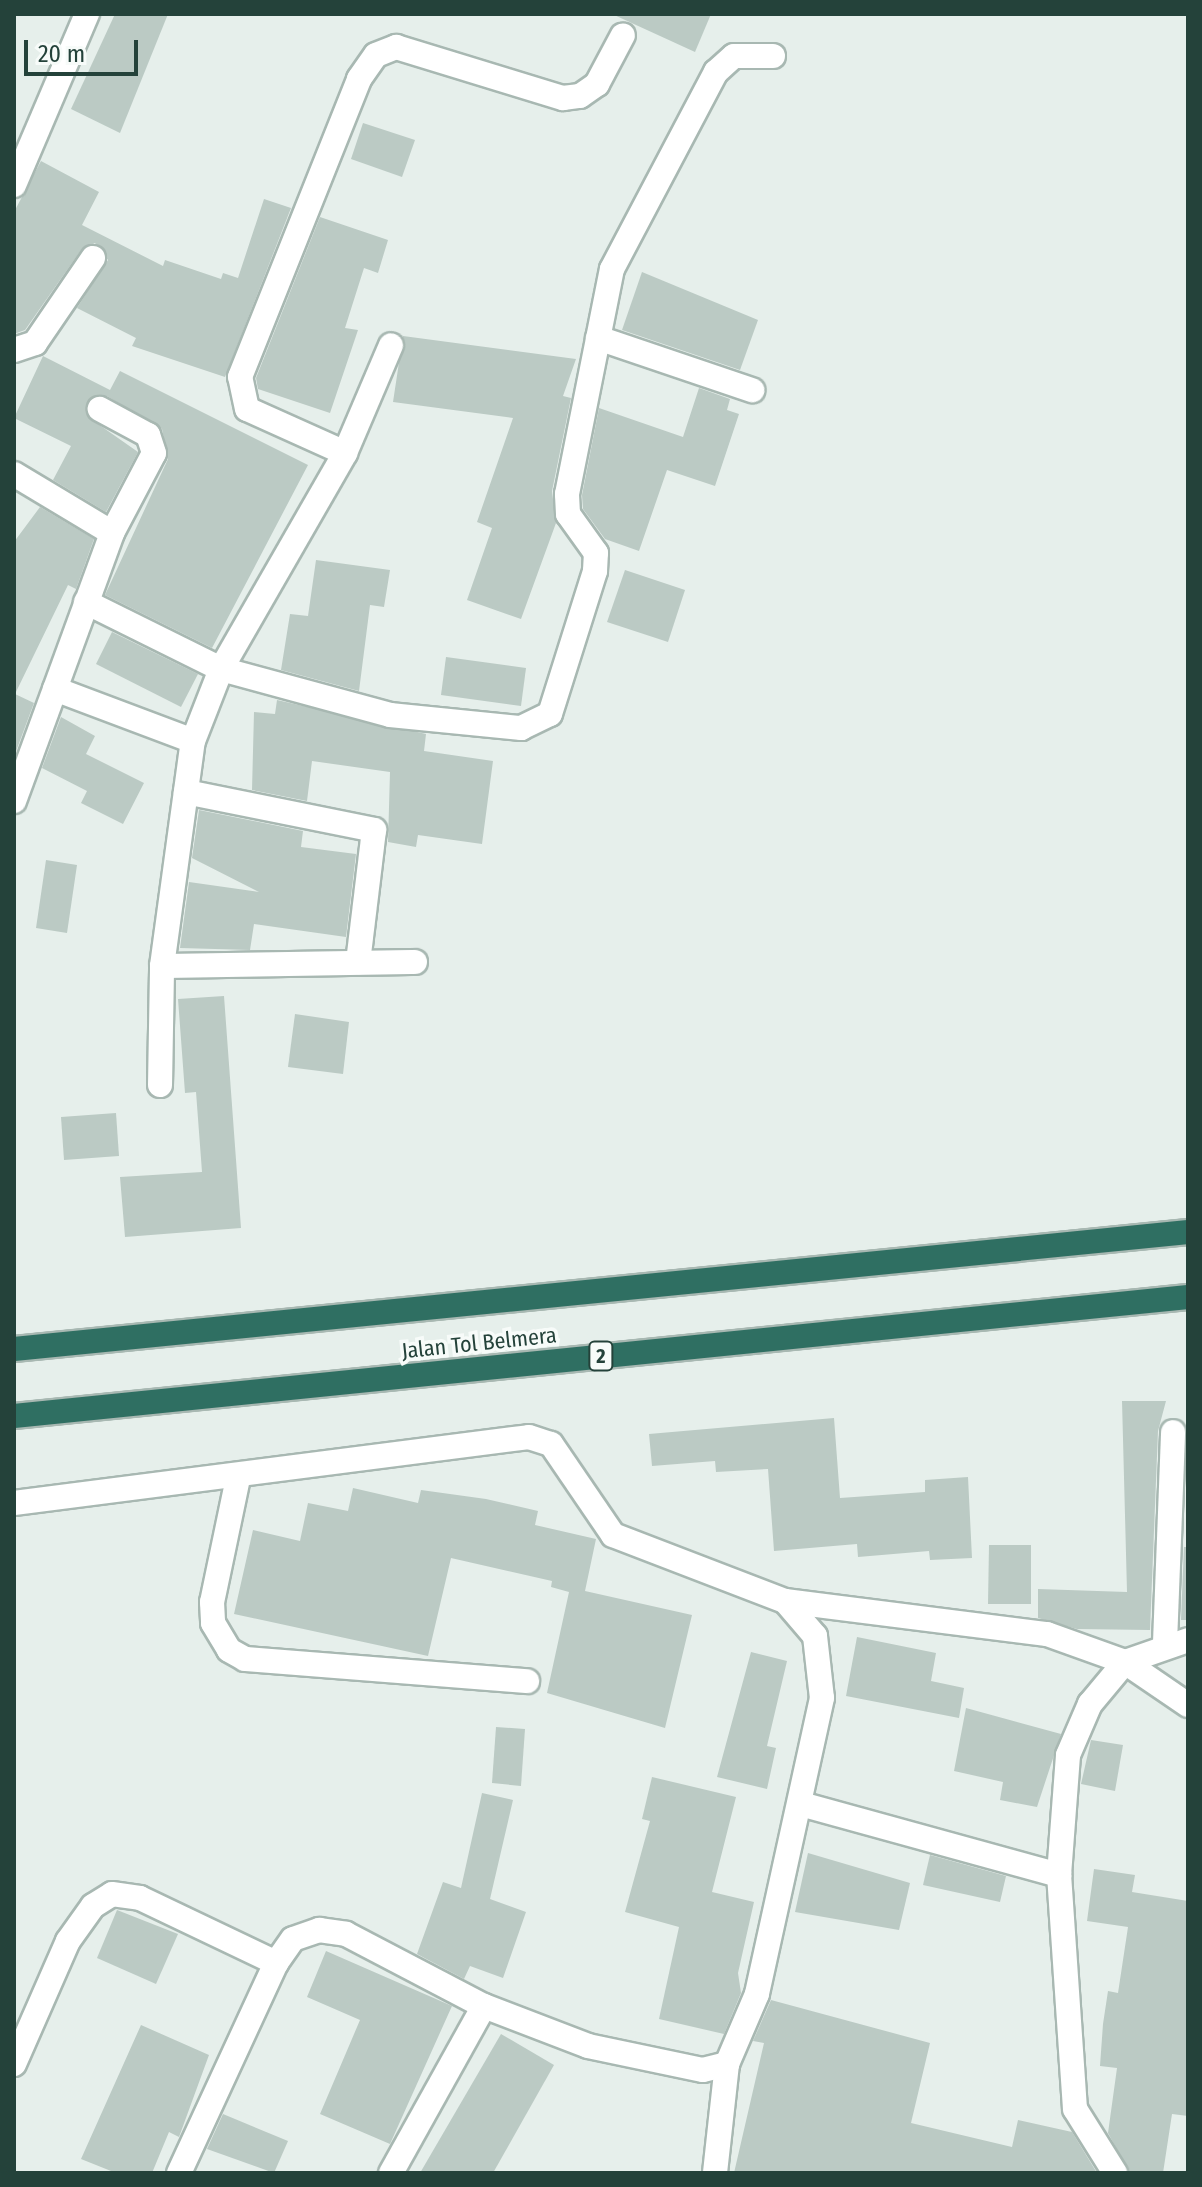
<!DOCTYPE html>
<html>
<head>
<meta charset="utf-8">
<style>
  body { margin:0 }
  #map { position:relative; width:1202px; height:2187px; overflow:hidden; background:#e6efeb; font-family:"Fira Sans Condensed",sans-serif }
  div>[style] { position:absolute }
  .building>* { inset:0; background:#bbcac4 }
  .roads { filter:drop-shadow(2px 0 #a8b8b2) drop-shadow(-2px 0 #a8b8b2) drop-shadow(0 2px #a8b8b2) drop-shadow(0 -2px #a8b8b2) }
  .minor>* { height:24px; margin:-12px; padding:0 12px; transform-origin:12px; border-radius:12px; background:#fff }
  .highway>* { height:24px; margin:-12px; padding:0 12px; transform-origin:12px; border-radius:12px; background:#2f6f62 }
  span { translate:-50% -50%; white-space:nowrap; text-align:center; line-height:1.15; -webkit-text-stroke:7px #f7fbf9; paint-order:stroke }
  .shield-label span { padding:2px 6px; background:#f7fbf9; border:2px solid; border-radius:6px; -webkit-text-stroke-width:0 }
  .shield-label { font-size:20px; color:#24423a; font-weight:700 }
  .street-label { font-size:22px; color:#24423a }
  .frame { position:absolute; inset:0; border:16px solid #24423a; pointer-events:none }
  .scale { position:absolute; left:24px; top:40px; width:114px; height:36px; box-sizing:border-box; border:4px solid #24423a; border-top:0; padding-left:10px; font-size:24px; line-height:28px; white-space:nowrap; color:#24423a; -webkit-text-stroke:6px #f7fbf9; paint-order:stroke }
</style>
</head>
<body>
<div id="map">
  <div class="building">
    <i style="clip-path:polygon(115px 14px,168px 14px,120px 133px,71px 109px)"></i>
    <i style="clip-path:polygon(612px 14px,711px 14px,695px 52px)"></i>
    <i style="clip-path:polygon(363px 123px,415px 140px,402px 177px,351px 159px)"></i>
    <i style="clip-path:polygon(41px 161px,99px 192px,82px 225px,163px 266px,165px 260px,221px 279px,223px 273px,238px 278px,264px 199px,291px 208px,225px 377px,132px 346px,136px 338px,77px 308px,108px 260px,95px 243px,81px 250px,25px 330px,14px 334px,14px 212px)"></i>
    <i style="clip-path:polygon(320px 217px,388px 240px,378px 273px,364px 268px,345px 328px,358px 330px,330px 413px,258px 389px,256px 378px)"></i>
    <i style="clip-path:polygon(642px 272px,758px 320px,740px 370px,622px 330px)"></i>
    <i style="clip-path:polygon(403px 336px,576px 359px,563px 396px,571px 398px,552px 491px,556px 523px,521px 619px,467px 600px,492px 528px,477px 522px,513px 418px,393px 402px)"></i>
    <i style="clip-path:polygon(43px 356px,110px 390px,120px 371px,308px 465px,212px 648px,105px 595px,168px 459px,162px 429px,107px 396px,93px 396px,88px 417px,138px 452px,106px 512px,53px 480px,71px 446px,14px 418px)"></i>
    <i style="clip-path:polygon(699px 388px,730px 399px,727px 410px,739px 414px,715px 486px,667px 470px,639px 551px,605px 539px,583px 509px,582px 495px,599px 408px,683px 437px)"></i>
    <i style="clip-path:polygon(40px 507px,94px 539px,76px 589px,68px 585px,15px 694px,34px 703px,15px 754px,14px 753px,14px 542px)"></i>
    <i style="clip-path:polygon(316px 560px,390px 570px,384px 607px,370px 605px,359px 691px,281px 670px,290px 614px,308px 616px)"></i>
    <i style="clip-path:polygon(625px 570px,685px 590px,668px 642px,607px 622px)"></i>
    <i style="clip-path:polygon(112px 632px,198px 674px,181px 707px,96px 664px)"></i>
    <i style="clip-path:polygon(446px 657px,526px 668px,521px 706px,441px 695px)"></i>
    <i style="clip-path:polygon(277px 700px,426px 734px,424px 751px,493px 761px,482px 844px,418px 835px,416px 847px,388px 842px,390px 772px,312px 761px,307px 801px,252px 790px,254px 712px,275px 714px)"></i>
    <i style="clip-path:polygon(61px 717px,95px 736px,86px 754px,144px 783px,123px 824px,81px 803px,87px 791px,42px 768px)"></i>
    <i style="clip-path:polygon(199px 810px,303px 831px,301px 847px,356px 854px,346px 937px,254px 924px,250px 950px,180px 948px,189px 882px,259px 892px,192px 858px)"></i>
    <i style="clip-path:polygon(46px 860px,77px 865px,67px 933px,36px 928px)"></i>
    <i style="clip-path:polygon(224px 996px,241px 1228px,125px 1237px,120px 1177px,202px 1172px,196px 1092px,185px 1093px,178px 999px)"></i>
    <i style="clip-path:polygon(295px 1014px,349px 1022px,343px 1074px,288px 1067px)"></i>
    <i style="clip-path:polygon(116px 1113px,119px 1156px,64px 1160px,61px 1117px)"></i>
    <i style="clip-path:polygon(1122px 1401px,1166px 1401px,1158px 1431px,1150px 1630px,1077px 1629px,1038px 1618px,1038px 1589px,1127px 1592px)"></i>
    <i style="clip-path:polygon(834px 1418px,840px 1498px,925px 1492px,925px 1480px,968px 1477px,972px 1558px,930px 1560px,929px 1551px,858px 1557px,857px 1544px,774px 1551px,768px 1469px,716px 1472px,715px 1461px,652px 1466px,649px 1434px)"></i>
    <i style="clip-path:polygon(353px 1488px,418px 1503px,421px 1490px,486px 1499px,538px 1511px,535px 1525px,596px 1539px,585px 1591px,692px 1615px,665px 1728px,547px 1693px,569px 1592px,551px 1587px,552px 1581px,451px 1558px,428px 1656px,234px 1614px,253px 1530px,300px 1541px,308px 1503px,348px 1511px)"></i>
    <i style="clip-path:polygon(989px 1545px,1031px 1545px,1031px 1604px,988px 1604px)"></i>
    <i style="clip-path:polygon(1184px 1547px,1188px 1547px,1188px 1620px,1181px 1620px)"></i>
    <i style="clip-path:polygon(857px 1637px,936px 1653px,931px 1681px,964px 1688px,959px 1718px,846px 1696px)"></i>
    <i style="clip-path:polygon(751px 1652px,787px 1661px,767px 1746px,776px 1748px,767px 1789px,717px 1777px)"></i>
    <i style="clip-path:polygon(966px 1708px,1061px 1734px,1037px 1807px,1000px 1800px,1003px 1782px,954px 1771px)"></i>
    <i style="clip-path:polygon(496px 1727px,525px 1729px,521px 1786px,492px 1783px)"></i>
    <i style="clip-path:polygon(1091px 1740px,1123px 1745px,1115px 1791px,1081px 1784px)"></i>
    <i style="clip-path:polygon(652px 1777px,736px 1797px,712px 1892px,754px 1902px,738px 1973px,741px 1993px,724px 2034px,659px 2019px,679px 1927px,625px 1912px,650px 1821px,642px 1819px)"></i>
    <i style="clip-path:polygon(482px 1793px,513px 1800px,490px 1899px,526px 1912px,503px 1978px,470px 1966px,464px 1979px,417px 1954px,443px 1882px,461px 1888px)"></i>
    <i style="clip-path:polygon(808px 1853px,910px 1883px,899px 1930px,795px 1912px)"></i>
    <i style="clip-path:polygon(930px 1855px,1006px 1876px,1000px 1902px,923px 1885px)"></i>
    <i style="clip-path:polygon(1094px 1869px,1135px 1875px,1132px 1892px,1188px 1901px,1188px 2116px,1172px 2114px,1163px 2173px,1130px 2173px,1108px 2133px,1117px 2068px,1100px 2066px,1103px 2024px,1108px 1991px,1118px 1993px,1128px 1927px,1087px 1921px)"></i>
    <i style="clip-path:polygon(117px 1910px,178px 1934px,156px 1984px,97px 1958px)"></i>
    <i style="clip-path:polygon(326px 1951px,452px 2006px,390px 2144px,320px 2114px,360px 2020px,307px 1997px)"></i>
    <i style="clip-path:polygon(771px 2000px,930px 2043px,911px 2123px,1012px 2147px,1018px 2120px,1072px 2132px,1097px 2173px,734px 2173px,764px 2043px,753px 2041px)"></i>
    <i style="clip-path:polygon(141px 2025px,209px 2055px,179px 2137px,169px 2132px,152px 2173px,116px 2173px,81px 2159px)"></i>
    <i style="clip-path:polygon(501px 2034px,554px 2065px,493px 2173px,420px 2173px)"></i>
    <i style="clip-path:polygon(223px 2114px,288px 2141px,274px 2173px,207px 2149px)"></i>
  </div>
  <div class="roads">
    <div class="minor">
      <i style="left:14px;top:185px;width:186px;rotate:-66.9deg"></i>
      <i style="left:598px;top:338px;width:163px;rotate:18.7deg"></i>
      <i style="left:14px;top:350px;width:22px;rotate:-18deg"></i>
      <i style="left:35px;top:343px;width:103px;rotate:-55.7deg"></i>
      <i style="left:345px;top:453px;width:107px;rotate:-155.8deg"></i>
      <i style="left:247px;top:409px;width:33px;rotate:-102deg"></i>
      <i style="left:240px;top:377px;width:321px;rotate:-68.2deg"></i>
      <i style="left:359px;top:79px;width:29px;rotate:-55deg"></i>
      <i style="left:376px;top:55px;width:22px;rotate:-22deg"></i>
      <i style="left:396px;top:47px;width:175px;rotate:17deg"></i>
      <i style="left:563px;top:98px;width:17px;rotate:-7deg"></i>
      <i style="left:580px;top:96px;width:21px;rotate:-35deg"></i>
      <i style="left:597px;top:84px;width:55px;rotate:-62deg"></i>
      <i style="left:14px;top:474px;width:114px;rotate:31deg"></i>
      <i style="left:86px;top:602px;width:151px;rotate:26.4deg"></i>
      <i style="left:221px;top:669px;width:175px;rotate:15.2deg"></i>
      <i style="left:390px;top:715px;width:132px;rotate:5.7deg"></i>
      <i style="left:521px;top:728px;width:32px;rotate:-26deg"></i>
      <i style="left:550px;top:714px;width:150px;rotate:-72.5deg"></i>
      <i style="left:595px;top:571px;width:18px;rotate:-87deg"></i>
      <i style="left:596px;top:553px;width:48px;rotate:-125.7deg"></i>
      <i style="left:568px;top:514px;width:20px;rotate:-93deg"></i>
      <i style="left:567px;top:494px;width:229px;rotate:-78.7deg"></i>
      <i style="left:612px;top:269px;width:223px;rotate:-62.2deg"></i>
      <i style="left:716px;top:72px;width:24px;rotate:-42deg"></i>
      <i style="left:734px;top:56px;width:39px"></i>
      <i style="left:55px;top:689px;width:147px;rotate:20.6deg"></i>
      <i style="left:186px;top:792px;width:192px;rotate:11.4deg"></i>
      <i style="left:374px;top:830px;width:133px;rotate:96.9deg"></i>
      <i style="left:14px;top:801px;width:285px;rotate:-69.9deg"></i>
      <i style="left:112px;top:533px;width:90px;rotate:-62.3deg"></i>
      <i style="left:154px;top:453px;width:19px;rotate:-108deg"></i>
      <i style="left:148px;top:435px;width:55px;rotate:-151.6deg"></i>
      <i style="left:162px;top:966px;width:253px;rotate:-0.9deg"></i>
      <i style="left:160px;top:1085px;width:119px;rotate:-89deg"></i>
      <i style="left:162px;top:966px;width:227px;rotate:-82.2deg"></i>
      <i style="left:193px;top:741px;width:77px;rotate:-68.7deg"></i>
      <i style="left:221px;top:669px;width:249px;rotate:-60.1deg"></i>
      <i style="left:345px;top:453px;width:117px;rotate:-66.9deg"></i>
      <i style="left:238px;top:1478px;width:127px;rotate:101.8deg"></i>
      <i style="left:212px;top:1602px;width:21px;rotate:87deg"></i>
      <i style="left:213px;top:1623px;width:31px;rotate:59deg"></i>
      <i style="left:229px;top:1650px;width:18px;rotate:29deg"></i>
      <i style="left:245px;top:1659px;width:283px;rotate:4.5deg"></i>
      <i style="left:14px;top:1503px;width:519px;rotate:-7.3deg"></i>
      <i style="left:529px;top:1437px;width:23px;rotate:18deg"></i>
      <i style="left:551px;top:1444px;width:110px;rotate:55.7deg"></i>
      <i style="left:613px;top:1535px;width:184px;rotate:21deg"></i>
      <i style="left:785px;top:1601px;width:46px;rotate:49.4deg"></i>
      <i style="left:815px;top:1636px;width:62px;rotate:83.6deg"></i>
      <i style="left:822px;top:1698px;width:303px;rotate:102.4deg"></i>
      <i style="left:757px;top:1994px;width:76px;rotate:113.2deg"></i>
      <i style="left:727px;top:2064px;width:110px;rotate:96.3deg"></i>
      <i style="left:785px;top:1601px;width:264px;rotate:7.2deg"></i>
      <i style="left:1047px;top:1634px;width:83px;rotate:19.7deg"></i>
      <i style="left:1125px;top:1662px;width:76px;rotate:34.3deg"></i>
      <i style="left:1165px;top:1643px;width:211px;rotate:-87.8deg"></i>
      <i style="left:801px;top:1804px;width:268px;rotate:15.4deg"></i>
      <i style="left:14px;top:2064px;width:134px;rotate:-66.3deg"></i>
      <i style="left:68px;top:1941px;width:43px;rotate:-54.5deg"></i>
      <i style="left:93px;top:1906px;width:22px;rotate:-32deg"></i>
      <i style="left:112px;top:1894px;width:28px;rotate:8deg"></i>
      <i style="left:140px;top:1898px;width:151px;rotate:25.5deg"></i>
      <i style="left:179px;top:2173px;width:231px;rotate:-65.2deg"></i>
      <i style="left:276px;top:1963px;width:29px;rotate:-55deg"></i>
      <i style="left:293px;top:1939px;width:28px;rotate:-19deg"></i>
      <i style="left:319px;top:1930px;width:27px;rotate:8deg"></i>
      <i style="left:346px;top:1934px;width:156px;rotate:27.6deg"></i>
      <i style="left:484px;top:2006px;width:111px;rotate:21deg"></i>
      <i style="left:588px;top:2046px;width:117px;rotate:11.8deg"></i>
      <i style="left:703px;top:2070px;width:25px;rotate:-14deg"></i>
      <i style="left:391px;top:2173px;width:191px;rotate:-60.9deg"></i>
      <i style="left:1115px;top:2173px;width:75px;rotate:-122deg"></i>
      <i style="left:1075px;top:2109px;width:235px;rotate:-93.9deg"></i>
      <i style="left:1059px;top:1875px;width:120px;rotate:-85.7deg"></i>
      <i style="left:1068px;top:1755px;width:56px;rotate:-66.7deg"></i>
      <i style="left:1090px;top:1704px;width:55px;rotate:-50.2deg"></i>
      <i style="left:1125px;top:1662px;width:67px;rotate:-19.2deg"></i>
    </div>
    <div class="highway">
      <i style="left:14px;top:1349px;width:1180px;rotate:-5.69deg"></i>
      <i style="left:14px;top:1416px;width:1180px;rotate:-5.79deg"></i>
    </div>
  </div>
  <div class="shield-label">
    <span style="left:601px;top:1356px">2</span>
  </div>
  <div class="street-label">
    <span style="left:479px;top:1343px;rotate:-6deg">Jalan Tol Belmera</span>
  </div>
  <div class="frame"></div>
  <div class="scale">20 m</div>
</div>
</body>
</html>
